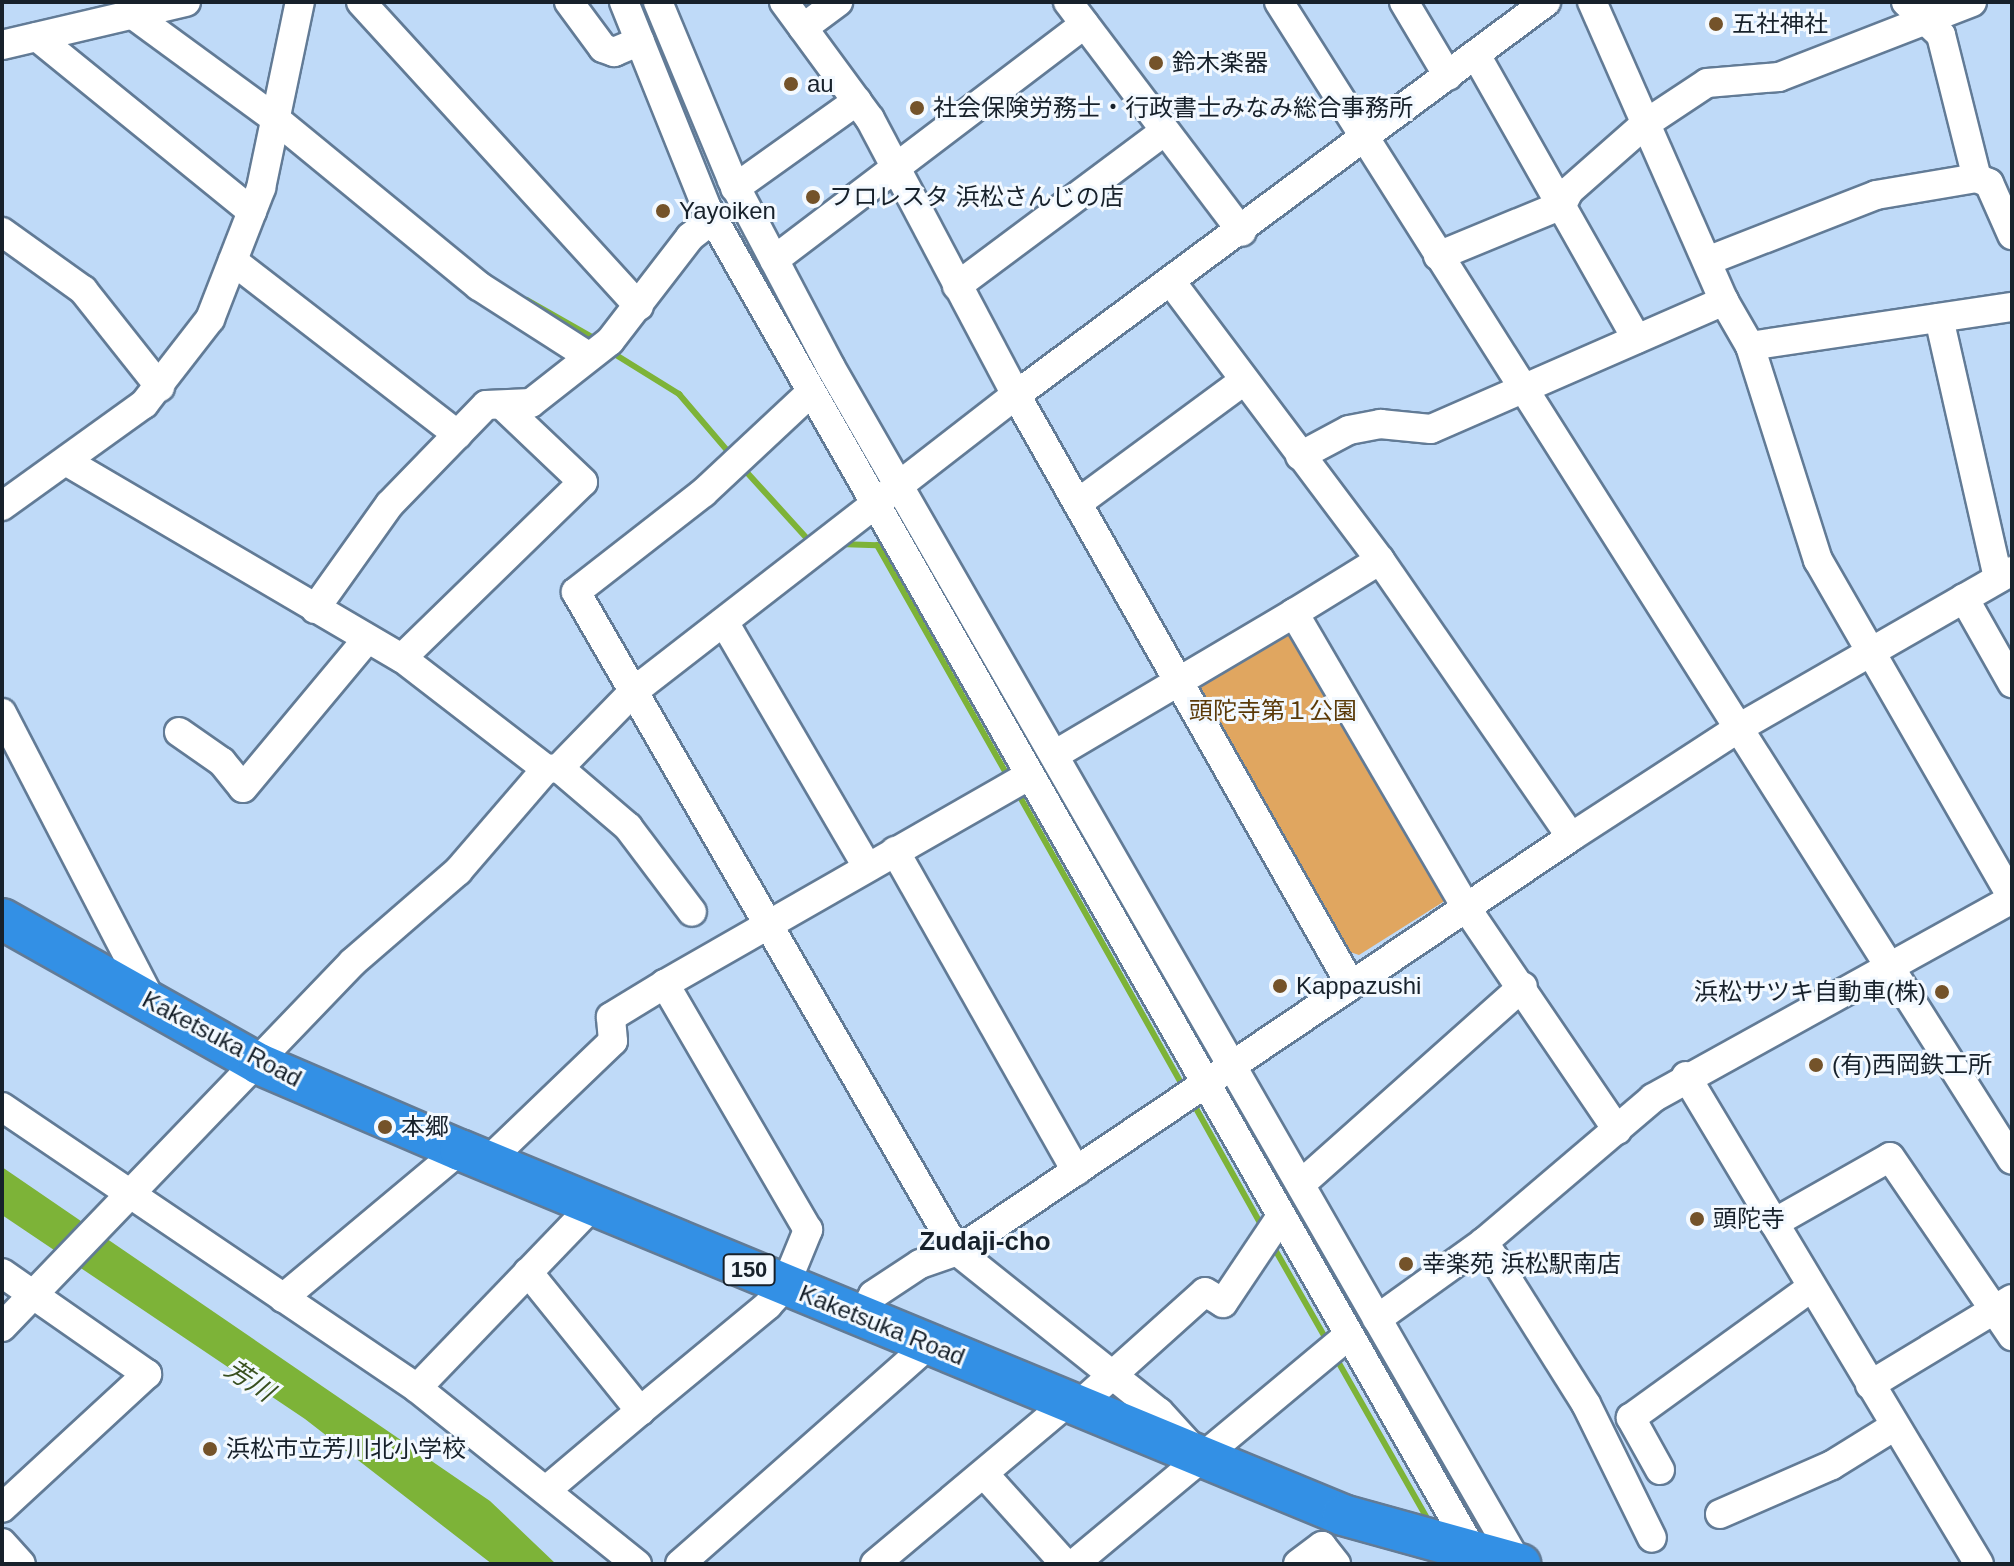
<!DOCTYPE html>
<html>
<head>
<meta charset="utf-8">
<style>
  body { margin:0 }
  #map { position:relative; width:2014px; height:1566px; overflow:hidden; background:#bfdaf8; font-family:Arial,"Noto Sans JP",sans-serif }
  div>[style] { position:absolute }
  .green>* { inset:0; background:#e0a660 }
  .water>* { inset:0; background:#7db338 }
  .stream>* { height:6px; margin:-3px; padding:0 3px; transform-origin:3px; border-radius:3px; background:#7db338 }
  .roads { filter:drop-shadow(2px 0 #627b96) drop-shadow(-2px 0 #627b96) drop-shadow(0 2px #627b96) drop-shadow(0 -2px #627b96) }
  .minor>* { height:28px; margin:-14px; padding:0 14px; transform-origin:14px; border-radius:14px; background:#fff }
  .highway>* { height:40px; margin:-20px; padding:0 20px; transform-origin:20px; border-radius:20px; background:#3390e5 }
  .dots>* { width:22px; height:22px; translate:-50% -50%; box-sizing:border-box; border:4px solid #f3f9ff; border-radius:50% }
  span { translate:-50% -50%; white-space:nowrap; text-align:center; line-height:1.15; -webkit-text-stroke:6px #f3f9ff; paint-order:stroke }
  .shield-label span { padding:2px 6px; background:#f3f9ff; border:2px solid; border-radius:6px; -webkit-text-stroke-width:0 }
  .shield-label { font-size:22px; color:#17212b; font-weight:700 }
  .poi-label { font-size:24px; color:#17212b }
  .left { translate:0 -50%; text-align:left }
  .right { translate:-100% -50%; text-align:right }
  .park-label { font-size:24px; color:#5b3a08 }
  .street-label { font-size:24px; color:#17212b }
  .neighbourhood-label { font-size:26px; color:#17212b; font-weight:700 }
  .water-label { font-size:26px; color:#395020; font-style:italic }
  .frame { position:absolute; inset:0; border:4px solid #17212b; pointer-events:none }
</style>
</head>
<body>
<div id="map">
  <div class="green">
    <i style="clip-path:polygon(1288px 628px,1445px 891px,1443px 902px,1359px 955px,1350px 952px,1191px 692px,1193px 683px)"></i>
  </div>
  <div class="water">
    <i style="clip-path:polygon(2px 1167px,490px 1501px,556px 1564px,492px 1564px,305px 1419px,2px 1215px)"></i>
  </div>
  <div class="stream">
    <i style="left:527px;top:300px;width:81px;rotate:29.7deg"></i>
    <i style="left:608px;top:350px;width:84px;rotate:31.8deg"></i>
    <i style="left:679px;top:394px;width:82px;rotate:49.5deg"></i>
    <i style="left:742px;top:467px;width:104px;rotate:47.7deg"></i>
    <i style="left:839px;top:544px;width:38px;rotate:2deg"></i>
    <i style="left:877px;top:545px;width:266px;rotate:60.5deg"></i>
    <i style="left:1016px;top:790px;width:344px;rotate:60.6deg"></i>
    <i style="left:1193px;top:1103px;width:145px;rotate:60.8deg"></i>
    <i style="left:1273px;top:1246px;width:113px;rotate:60.3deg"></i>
    <i style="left:1336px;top:1358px;width:189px;rotate:60.4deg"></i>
  </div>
  <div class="roads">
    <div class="minor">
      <i style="left:361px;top:2px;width:412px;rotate:47.6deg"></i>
      <i style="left:569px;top:2px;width:57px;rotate:53.5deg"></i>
      <i style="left:603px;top:48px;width:12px;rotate:20deg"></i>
      <i style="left:614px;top:52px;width:28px;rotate:-23deg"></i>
      <i style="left:624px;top:2px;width:222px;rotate:68.1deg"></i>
      <i style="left:707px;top:208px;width:1556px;rotate:60.31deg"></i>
      <i style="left:658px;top:2px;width:193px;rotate:67.4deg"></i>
      <i style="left:732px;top:180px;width:210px;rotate:62.2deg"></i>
      <i style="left:830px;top:366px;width:1382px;rotate:60.13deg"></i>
      <i style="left:784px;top:2px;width:145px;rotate:53.7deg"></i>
      <i style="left:870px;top:119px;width:312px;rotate:62.1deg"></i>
      <i style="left:1016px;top:395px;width:675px;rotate:60.43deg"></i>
      <i style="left:1068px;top:2px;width:288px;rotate:52.9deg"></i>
      <i style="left:1279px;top:2px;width:1370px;rotate:57.67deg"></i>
      <i style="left:1404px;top:2px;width:86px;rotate:59.3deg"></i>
      <i style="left:1906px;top:2px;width:48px;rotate:43.3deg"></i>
      <i style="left:1941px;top:35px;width:147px;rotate:75.9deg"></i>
      <i style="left:1977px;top:178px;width:13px;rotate:23deg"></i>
      <i style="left:1989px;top:183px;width:57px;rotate:66.1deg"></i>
      <i style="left:132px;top:14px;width:181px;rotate:36.2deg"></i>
      <i style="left:278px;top:121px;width:260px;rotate:39.4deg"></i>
      <i style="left:479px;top:286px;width:130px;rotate:32.7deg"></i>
      <i style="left:803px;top:28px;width:44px;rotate:-36.6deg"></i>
      <i style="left:37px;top:37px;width:277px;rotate:39.1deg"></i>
      <i style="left:2px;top:45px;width:189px;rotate:-13.2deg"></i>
      <i style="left:1476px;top:55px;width:326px;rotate:60.5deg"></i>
      <i style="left:735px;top:188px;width:150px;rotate:-35.5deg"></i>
      <i style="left:2px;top:232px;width:100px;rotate:35.6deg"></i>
      <i style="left:83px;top:290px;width:124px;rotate:51.6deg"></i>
      <i style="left:1438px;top:256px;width:134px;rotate:-22.4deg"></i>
      <i style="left:1562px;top:205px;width:16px;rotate:-63deg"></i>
      <i style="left:1569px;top:191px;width:101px;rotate:-41.4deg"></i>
      <i style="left:1645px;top:124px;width:74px;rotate:-33.5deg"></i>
      <i style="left:1707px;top:83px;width:72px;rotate:-4.8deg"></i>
      <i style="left:1779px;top:77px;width:207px;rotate:-21.2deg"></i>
      <i style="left:774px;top:260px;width:390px;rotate:-37.2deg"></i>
      <i style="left:233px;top:261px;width:284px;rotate:37.7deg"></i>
      <i style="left:1707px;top:261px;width:181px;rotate:-21.3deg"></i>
      <i style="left:1876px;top:195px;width:102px;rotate:-9.6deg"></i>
      <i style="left:1172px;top:283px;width:346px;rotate:53.1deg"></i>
      <i style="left:1380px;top:560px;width:336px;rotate:55.4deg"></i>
      <i style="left:957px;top:286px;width:259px;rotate:-36.7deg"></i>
      <i style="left:1724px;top:301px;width:52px;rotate:60deg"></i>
      <i style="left:1750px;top:346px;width:265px;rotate:-8.5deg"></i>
      <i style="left:1939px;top:318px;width:267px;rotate:77.2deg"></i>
      <i style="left:1750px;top:346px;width:225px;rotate:72.4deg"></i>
      <i style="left:1818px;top:560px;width:390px;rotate:60.1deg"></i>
      <i style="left:810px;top:393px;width:146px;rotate:136.9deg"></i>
      <i style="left:703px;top:493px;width:161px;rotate:142.1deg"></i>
      <i style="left:576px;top:592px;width:761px;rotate:59.97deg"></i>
      <i style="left:957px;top:1251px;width:258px;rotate:38.6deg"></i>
      <i style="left:1159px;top:1412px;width:46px;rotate:47.6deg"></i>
      <i style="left:1300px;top:456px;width:55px;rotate:-28deg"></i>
      <i style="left:1349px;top:430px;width:32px;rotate:-11deg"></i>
      <i style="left:1380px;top:424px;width:51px;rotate:5.6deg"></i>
      <i style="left:1431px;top:429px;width:320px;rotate:-23.6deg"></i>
      <i style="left:1724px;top:301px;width:327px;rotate:-113.8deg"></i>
      <i style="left:69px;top:463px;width:386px;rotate:30.4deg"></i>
      <i style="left:402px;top:658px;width:182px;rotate:37.6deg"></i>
      <i style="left:546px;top:769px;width:13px;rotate:-4deg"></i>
      <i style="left:559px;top:768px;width:107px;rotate:-45.8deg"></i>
      <i style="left:634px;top:691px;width:483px;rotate:-37.8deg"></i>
      <i style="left:1016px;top:395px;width:660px;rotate:-36.56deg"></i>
      <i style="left:1078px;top:503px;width:204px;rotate:-36.4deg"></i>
      <i style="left:2px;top:506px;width:175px;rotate:-35.7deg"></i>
      <i style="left:144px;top:404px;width:108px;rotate:-52.2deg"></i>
      <i style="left:210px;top:319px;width:141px;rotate:-68.7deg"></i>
      <i style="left:261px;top:188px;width:190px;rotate:-78.2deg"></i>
      <i style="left:1964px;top:598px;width:98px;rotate:60.5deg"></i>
      <i style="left:315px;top:609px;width:129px;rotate:-54.5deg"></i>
      <i style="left:390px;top:504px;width:138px;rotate:-45.9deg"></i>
      <i style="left:486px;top:405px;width:45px;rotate:-2.5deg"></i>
      <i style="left:531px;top:403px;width:100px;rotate:-38.1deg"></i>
      <i style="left:610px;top:341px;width:131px;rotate:-52.4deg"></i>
      <i style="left:690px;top:237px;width:29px;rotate:-38deg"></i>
      <i style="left:1294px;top:613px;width:101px;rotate:-31.6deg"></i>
      <i style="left:724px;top:622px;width:284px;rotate:59.7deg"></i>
      <i style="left:402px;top:658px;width:252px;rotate:-44.2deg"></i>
      <i style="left:583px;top:482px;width:112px;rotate:-136.5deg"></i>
      <i style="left:2px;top:713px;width:328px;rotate:62.6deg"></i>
      <i style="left:179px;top:732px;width:52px;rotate:34.9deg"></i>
      <i style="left:222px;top:762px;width:33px;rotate:51deg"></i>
      <i style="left:243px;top:788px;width:194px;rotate:-50.2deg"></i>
      <i style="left:1056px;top:754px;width:277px;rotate:-30.6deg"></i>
      <i style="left:1294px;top:613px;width:339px;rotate:59.7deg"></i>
      <i style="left:1465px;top:906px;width:271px;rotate:55.8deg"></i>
      <i style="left:559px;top:768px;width:91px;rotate:40.5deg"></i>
      <i style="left:628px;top:827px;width:106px;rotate:53deg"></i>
      <i style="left:895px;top:851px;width:368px;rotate:60.5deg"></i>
      <i style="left:1686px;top:1076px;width:569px;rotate:59.02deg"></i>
      <i style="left:2px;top:1107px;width:501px;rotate:34.1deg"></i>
      <i style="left:417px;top:1388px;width:282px;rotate:38.7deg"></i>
      <i style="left:488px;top:1161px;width:173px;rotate:-43.8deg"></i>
      <i style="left:613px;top:1041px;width:24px;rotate:-95deg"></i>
      <i style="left:611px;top:1017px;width:63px;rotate:-31.4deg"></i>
      <i style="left:1301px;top:1184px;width:297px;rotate:-41.7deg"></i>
      <i style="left:1774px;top:1223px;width:133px;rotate:-29.6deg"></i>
      <i style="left:1890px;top:1157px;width:217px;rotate:55.7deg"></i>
      <i style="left:1484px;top:1242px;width:191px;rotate:57.8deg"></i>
      <i style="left:1586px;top:1404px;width:149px;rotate:63.8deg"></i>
      <i style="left:528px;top:1272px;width:179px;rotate:51.1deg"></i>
      <i style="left:640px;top:1411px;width:119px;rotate:139.8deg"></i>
      <i style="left:2px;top:1273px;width:177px;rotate:34.9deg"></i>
      <i style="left:147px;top:1374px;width:197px;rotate:137.3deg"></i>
      <i style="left:283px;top:1298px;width:231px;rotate:-39.9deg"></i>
      <i style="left:861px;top:1317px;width:25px;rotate:-61deg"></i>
      <i style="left:873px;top:1295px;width:56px;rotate:-33.4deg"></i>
      <i style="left:920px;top:1264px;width:39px;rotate:-19deg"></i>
      <i style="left:957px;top:1251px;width:741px;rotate:-33.99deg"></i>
      <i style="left:1571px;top:837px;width:198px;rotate:-33deg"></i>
      <i style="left:1737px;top:729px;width:317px;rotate:-29.9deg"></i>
      <i style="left:1377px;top:1319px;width:132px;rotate:-35.7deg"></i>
      <i style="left:1484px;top:1242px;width:222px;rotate:-40.4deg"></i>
      <i style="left:1653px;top:1098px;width:410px;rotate:-29deg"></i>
      <i style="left:2px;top:1327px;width:506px;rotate:-46.12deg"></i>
      <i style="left:353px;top:962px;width:139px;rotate:-40.9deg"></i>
      <i style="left:458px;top:871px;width:135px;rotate:-49.2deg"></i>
      <i style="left:1870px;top:1385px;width:166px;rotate:-31.2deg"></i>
      <i style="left:417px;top:1388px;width:254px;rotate:-46.1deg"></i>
      <i style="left:1079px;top:1405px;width:169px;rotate:-41.9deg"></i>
      <i style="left:1205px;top:1292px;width:21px;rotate:31deg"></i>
      <i style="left:1223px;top:1303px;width:102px;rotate:-56.2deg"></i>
      <i style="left:640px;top:1411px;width:166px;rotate:-39.6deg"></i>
      <i style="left:768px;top:1305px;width:25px;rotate:-48deg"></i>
      <i style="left:785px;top:1286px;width:61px;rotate:-67.7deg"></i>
      <i style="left:808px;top:1230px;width:285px;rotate:-120.2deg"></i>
      <i style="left:665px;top:984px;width:418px;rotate:-29.8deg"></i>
      <i style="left:1660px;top:1470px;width:60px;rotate:-119.1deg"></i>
      <i style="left:1631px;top:1418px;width:223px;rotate:-35.9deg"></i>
      <i style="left:985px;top:1475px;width:120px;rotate:48deg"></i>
      <i style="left:1720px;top:1514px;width:122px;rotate:-23.6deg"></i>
      <i style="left:1832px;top:1465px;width:74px;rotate:-31.8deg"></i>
      <i style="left:2px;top:1543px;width:28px;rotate:48deg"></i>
      <i style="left:680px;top:1564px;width:331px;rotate:-41.4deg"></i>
      <i style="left:875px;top:1564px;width:253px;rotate:-40deg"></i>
      <i style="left:1074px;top:1564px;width:356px;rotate:-39.8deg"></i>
      <i style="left:1298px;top:1564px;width:30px;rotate:-37deg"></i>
      <i style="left:1322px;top:1546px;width:23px;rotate:52deg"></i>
    </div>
    <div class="highway">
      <i style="left:2px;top:919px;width:295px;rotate:29.4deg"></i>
      <i style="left:259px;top:1064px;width:219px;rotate:23.2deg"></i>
      <i style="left:460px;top:1150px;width:955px;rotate:22.46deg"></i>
      <i style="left:1343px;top:1515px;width:184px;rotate:15.5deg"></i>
    </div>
  </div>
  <div class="dots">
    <i style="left:1716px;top:24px;background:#74532a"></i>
    <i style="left:1156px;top:63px;background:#74532a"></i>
    <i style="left:791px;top:84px;background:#74532a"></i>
    <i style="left:917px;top:108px;background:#74532a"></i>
    <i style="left:813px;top:197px;background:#74532a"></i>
    <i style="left:663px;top:211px;background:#74532a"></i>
    <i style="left:1280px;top:986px;background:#74532a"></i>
    <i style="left:1942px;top:992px;background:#74532a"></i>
    <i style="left:1816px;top:1065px;background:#74532a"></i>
    <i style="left:385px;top:1127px;background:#74532a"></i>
    <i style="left:1697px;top:1219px;background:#74532a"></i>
    <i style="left:1406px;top:1264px;background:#74532a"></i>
    <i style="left:210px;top:1449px;background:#74532a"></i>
  </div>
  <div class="shield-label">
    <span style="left:749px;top:1270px">150</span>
  </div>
  <div class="poi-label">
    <span class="left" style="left:1732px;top:24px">五社神社</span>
    <span class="left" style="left:1172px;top:63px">鈴木楽器</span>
    <span class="left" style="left:807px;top:84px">au</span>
    <span class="left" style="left:933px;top:108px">社会保険労務士・行政書士みなみ総合事務所</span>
    <span class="left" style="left:829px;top:197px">フロレスタ 浜松さんじの店</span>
    <span class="left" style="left:679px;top:211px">Yayoiken</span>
    <span class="left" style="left:1296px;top:986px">Kappazushi</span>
    <span class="right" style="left:1926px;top:992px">浜松サツキ自動車(株)</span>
    <span class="left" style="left:1832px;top:1065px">(有)西岡鉄工所</span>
    <span class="left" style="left:401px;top:1127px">本郷</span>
    <span class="left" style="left:1713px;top:1219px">頭陀寺</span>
    <span class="left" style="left:1422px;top:1264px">幸楽苑 浜松駅南店</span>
    <span class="left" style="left:226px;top:1449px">浜松市立芳川北小学校</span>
  </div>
  <div class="park-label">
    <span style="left:1273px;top:711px">頭陀寺第１公園</span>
  </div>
  <div class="street-label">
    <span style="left:222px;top:1039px;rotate:28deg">Kaketsuka Road</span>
    <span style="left:882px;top:1325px;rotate:22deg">Kaketsuka Road</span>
  </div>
  <div class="neighbourhood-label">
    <span style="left:985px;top:1242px">Zudaji-cho</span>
  </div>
  <div class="water-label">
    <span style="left:249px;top:1381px;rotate:34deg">芳川</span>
  </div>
  <div class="frame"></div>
</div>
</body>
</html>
